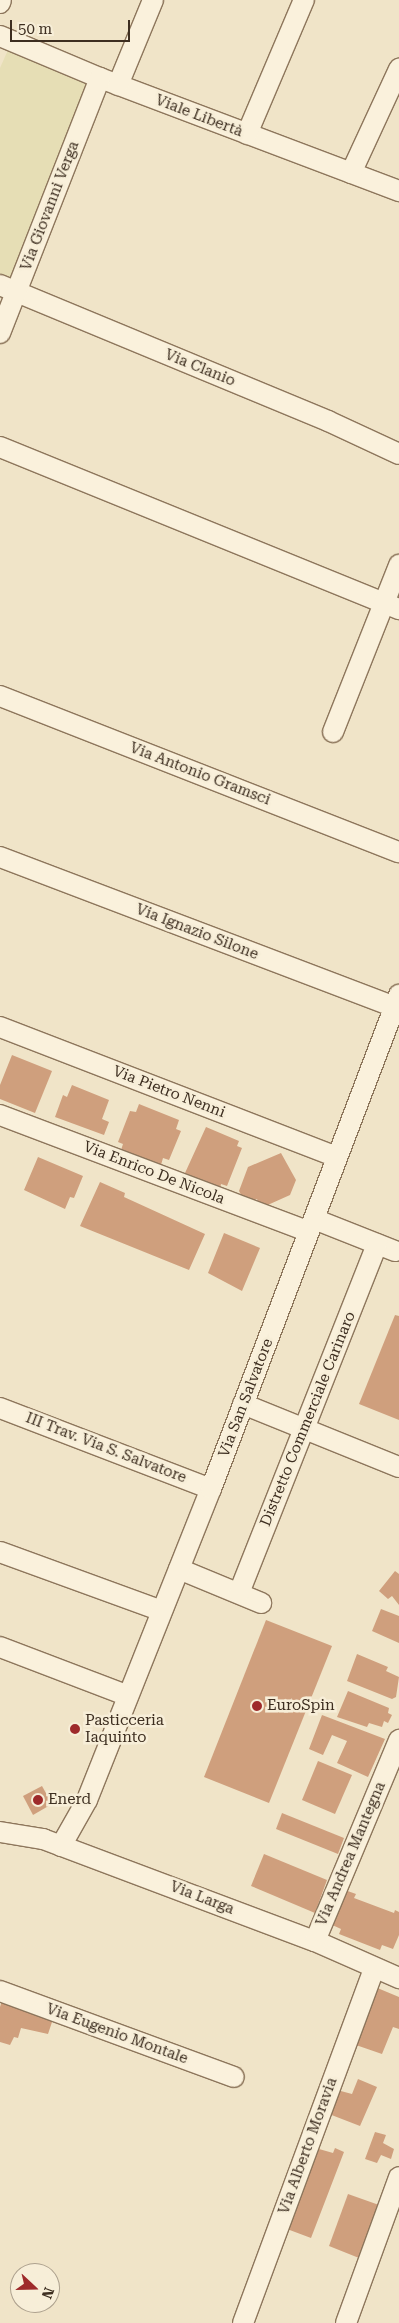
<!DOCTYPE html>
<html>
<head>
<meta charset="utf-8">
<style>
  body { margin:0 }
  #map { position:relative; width:399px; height:2323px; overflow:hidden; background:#f0e4c8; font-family:"Roboto Serif",serif }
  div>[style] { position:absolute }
  .farmland>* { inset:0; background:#e6deb5 }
  .building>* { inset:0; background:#cf9f7d }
  .roads { filter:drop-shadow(1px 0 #8d765c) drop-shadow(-1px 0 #8d765c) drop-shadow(0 1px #8d765c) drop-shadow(0 -1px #8d765c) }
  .minor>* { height:20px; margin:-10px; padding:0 10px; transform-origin:10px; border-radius:10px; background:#faf1dc }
  .dots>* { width:14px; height:14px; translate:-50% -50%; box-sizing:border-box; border:2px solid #f7eed8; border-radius:50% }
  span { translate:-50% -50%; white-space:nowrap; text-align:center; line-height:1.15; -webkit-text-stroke:5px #f7eed8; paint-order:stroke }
  .street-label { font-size:15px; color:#3d2e20 }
  .poi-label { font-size:15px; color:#3d2e20 }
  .left { translate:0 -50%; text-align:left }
  .north { position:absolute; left:10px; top:2263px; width:50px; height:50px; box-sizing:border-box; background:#f7eed8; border:1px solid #ada18e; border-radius:50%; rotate:111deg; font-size:14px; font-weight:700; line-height:20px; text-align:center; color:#3d2e20 }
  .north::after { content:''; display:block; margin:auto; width:18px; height:22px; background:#9e2a2b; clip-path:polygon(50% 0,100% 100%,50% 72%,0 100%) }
  .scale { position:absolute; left:10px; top:20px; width:120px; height:22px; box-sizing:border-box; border:2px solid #3d2e20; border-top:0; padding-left:6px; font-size:15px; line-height:18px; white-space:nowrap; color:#3d2e20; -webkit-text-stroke:4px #f7eed8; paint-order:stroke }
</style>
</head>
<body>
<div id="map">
  <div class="farmland">
    <i style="clip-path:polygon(8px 50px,91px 80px,12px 280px,0 275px,0 68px)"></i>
  </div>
  <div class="building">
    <i style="clip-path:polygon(12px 1055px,52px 1071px,35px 1113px,0 1099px,0 1085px)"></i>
    <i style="clip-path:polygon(72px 1085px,109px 1100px,102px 1119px,109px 1122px,104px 1135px,55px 1117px,63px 1095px,67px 1097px)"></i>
    <i style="clip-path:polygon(139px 1104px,179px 1120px,176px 1129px,181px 1131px,169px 1160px,163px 1158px,161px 1165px,121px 1150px,123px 1144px,118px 1142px,130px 1111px,136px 1112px)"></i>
    <i style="clip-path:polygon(206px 1127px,239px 1141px,237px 1146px,242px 1148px,227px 1186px,221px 1184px,220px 1189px,185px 1173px)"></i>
    <i style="clip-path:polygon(281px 1153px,296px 1180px,290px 1195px,261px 1208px,257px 1199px,246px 1204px,239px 1191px,248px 1167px)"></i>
    <i style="clip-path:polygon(38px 1157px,83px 1176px,74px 1198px,70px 1197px,65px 1209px,24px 1190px)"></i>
    <i style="clip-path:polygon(100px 1182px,125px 1193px,124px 1197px,205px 1234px,189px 1270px,80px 1226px)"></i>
    <i style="clip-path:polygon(224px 1233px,260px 1248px,242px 1291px,208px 1273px)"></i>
    <i style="clip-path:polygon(395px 1315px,399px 1316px,399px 1420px,359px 1404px)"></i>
    <i style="clip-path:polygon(395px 1571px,399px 1574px,399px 1605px,392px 1596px,388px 1599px,379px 1591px)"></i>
    <i style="clip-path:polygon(381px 1609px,399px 1616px,399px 1643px,372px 1631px)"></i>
    <i style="clip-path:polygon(266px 1620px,332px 1646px,269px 1803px,204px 1777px)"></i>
    <i style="clip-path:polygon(357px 1654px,388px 1667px,386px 1671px,399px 1677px,396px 1697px,392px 1699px,347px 1681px)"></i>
    <i style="clip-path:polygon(348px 1691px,389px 1708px,388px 1713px,392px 1715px,388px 1723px,384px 1721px,382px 1727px,369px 1723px,367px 1727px,337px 1717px)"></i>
    <i style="clip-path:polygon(322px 1715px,385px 1739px,368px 1777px,337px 1763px,347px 1741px,332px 1735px,323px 1755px,309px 1749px)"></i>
    <i style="clip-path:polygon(318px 1761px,352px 1775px,335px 1814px,302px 1800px)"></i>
    <i style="clip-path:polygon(42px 1786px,52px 1804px,33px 1815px,23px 1796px)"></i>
    <i style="clip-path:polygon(282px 1813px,344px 1838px,338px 1854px,276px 1829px)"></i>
    <i style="clip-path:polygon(264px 1854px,327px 1880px,315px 1913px,251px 1886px)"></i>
    <i style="clip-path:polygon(342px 1889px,356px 1894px,354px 1898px,394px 1913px,395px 1910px,399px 1912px,399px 1935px,393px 1949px,382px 1945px,380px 1950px,339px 1934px,341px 1929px,328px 1923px)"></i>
    <i style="clip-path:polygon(375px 1987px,399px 1997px,399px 2029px,393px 2027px,382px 2054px,353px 2044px)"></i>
    <i style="clip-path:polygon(3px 1997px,54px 2016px,48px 2034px,21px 2028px,18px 2038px,14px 2037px,10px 2045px,0 2042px,0 2007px)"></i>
    <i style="clip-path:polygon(358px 2079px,377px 2087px,360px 2126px,329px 2114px,337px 2090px,352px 2094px)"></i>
    <i style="clip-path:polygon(375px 2132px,386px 2135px,383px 2143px,394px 2149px,391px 2159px,381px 2155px,377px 2163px,365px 2159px)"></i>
    <i style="clip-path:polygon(335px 2148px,344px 2152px,311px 2238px,287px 2229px,319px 2149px,333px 2153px)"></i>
    <i style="clip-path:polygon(348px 2194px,379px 2205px,359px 2258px,329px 2246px)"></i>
  </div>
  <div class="roads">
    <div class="minor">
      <i style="left:0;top:3px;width:3px;rotate:-72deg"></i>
      <i style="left:0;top:36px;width:108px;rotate:22.8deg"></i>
      <i style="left:100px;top:78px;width:320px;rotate:20.7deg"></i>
      <i style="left:118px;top:85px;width:92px;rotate:-67.6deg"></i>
      <i style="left:247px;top:134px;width:146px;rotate:-67deg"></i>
      <i style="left:351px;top:173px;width:115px;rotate:-65.2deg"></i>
      <i style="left:0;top:285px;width:355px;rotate:22.5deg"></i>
      <i style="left:328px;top:421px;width:78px;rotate:24.9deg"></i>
      <i style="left:0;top:333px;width:274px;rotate:-68.6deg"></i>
      <i style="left:0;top:447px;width:431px;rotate:22.1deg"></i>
      <i style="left:0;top:696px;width:428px;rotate:21.4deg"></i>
      <i style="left:333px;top:732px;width:180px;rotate:-68.4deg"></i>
      <i style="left:0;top:857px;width:422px;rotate:20.8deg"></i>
      <i style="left:0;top:1027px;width:361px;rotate:21.1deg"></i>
      <i style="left:0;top:1115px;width:330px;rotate:20.7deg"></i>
      <i style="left:314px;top:1219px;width:87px;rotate:21.6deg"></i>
      <i style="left:243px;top:1404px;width:168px;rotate:22deg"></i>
      <i style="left:0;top:1408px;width:226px;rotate:21deg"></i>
      <i style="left:0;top:1552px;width:172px;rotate:20deg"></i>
      <i style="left:179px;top:1569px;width:89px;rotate:22.5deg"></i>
      <i style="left:239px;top:1593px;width:375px;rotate:-68.4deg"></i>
      <i style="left:0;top:1647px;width:137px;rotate:20.9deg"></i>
      <i style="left:0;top:1832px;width:44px;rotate:9.2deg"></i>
      <i style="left:43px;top:1839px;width:290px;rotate:20.6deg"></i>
      <i style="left:315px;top:1941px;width:92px;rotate:23.8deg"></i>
      <i style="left:61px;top:1846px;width:53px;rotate:-60.5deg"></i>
      <i style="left:87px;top:1800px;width:335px;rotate:-68.3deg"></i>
      <i style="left:211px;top:1489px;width:529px;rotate:-69.16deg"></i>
      <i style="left:315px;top:1941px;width:218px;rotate:-67.3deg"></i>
      <i style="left:0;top:1991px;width:249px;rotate:20.2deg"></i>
      <i style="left:243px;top:2323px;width:378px;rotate:-69.7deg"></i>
      <i style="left:346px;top:2323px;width:155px;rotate:-70deg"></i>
    </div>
  </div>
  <div class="dots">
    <i style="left:257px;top:1706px;background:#9e2a2b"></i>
    <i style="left:75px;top:1729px;background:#9e2a2b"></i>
    <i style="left:38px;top:1800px;background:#9e2a2b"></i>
  </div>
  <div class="street-label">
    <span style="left:199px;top:116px;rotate:21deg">Viale Libertà</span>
    <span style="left:50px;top:206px;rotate:-69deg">Via Giovanni Verga</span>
    <span style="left:200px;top:368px;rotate:22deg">Via Clanio</span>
    <span style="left:200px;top:774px;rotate:21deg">Via Antonio Gramsci</span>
    <span style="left:197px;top:932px;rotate:21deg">Via Ignazio Silone</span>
    <span style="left:169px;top:1092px;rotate:21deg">Via Pietro Nenni</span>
    <span style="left:154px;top:1173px;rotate:21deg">Via Enrico De Nicola</span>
    <span style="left:246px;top:1398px;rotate:-69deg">Via San Salvatore</span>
    <span style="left:308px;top:1419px;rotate:-68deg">Distretto Commerciale Carinaro</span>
    <span style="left:106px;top:1448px;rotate:21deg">III Trav. Via S. Salvatore</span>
    <span style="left:351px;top:1854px;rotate:-67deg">Via Andrea Mantegna</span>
    <span style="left:202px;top:1898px;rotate:21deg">Via Larga</span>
    <span style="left:117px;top:2034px;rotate:20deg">Via Eugenio Montale</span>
    <span style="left:308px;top:2146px;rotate:-70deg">Via Alberto Moravia</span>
  </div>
  <div class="poi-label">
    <span class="left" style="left:267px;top:1706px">EuroSpin</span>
    <span class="left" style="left:85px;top:1729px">Pasticceria<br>Iaquinto</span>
    <span class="left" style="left:48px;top:1800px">Enerd</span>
  </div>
  <div class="north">N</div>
  <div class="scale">50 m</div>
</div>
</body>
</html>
